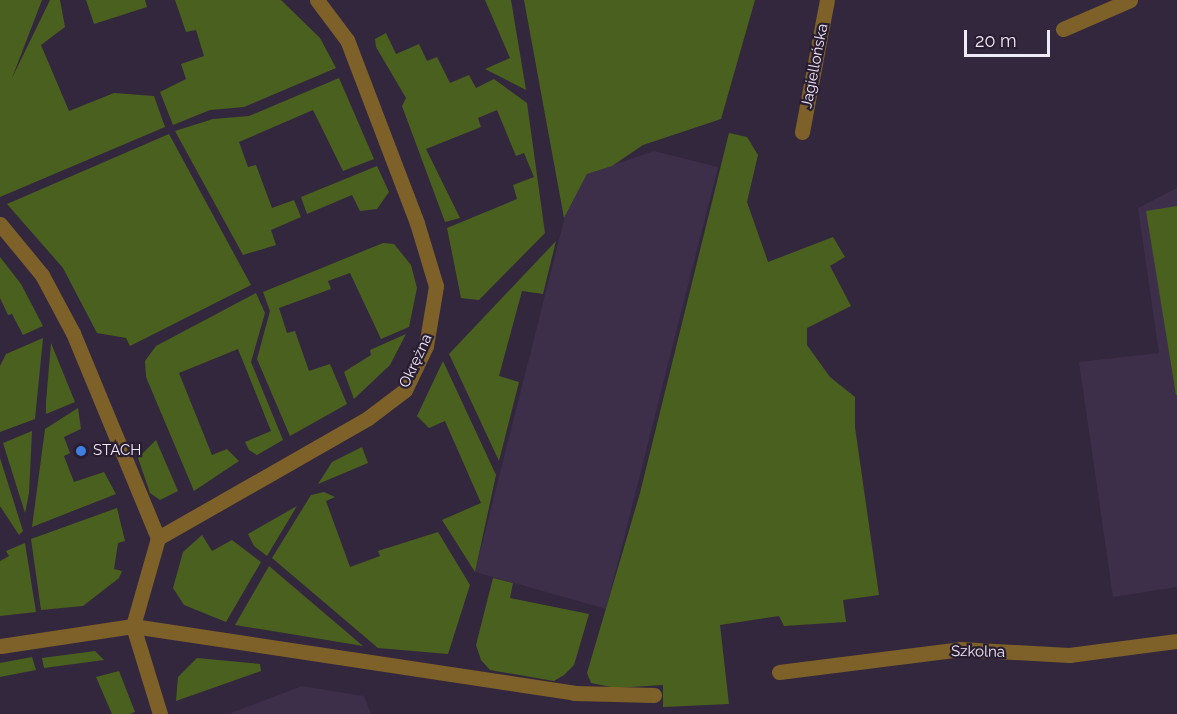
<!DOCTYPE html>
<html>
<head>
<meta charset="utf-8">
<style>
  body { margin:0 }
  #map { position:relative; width:1177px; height:714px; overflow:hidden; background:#33273d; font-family:Raleway,sans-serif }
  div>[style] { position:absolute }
  .built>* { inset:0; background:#3d2e4a }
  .green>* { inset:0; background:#4a601e }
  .minor>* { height:15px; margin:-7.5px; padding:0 7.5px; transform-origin:7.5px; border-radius:7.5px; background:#7e6129 }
  .dots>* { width:16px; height:16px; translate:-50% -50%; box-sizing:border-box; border:3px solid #291d32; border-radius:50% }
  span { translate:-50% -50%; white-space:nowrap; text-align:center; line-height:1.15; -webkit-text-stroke:4.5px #291d32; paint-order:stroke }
  .street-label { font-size:15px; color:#f1eaf8 }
  .poi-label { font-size:15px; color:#f1eaf8 }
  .left { translate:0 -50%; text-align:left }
  .scale { position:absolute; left:964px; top:30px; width:86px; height:27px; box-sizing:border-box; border:3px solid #f1eaf8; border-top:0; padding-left:8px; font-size:18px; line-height:21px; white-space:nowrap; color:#f1eaf8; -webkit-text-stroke:4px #291d32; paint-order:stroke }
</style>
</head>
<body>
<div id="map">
  <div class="built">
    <i style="clip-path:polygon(654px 151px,718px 167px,606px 609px,475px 572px,565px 216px,587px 174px)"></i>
    <i style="clip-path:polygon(1177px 188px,1177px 587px,1113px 597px,1079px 362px,1159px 353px,1138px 208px)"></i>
    <i style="clip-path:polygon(302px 686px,364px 696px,371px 714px,228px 714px)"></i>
  </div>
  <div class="green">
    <i style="clip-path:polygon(0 0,42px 0,12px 78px,50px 0,60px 0,65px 27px,41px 45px,69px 111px,114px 93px,154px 96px,165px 127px,0 197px)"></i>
    <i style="clip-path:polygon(86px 0,145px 0,147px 7px,94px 24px)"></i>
    <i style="clip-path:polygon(175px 0,281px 0,320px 38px,336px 68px,244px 107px,210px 110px,173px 125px,160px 92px,186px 79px,181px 64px,204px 56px,196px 30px,186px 32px)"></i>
    <i style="clip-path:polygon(485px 0,511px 0,526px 90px,485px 69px,510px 58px)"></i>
    <i style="clip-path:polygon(524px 0,755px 0,721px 119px,643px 145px,612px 166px,587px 174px,564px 218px)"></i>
    <i style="clip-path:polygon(386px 33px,396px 54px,419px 44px,427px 61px,437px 57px,450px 83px,469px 75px,476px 88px,494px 79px,527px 103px,545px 233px,479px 300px,461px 298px,447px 228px,517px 199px,513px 185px,534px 177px,524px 153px,516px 156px,497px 110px,478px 118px,481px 127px,426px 149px,460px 218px,445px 222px,402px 106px,406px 98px,376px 47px,375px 39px)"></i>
    <i style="clip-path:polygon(339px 78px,374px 159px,343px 171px,313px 110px,239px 142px,248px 167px,256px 165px,272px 208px,294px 200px,301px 217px,271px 230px,276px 245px,243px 255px,175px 131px,213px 119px,249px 116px)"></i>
    <i style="clip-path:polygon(729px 133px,747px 137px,758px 155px,747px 202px,768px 262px,833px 237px,845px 257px,830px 266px,851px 306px,807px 328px,807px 345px,830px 377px,855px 397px,855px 427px,879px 595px,843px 600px,846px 622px,784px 626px,779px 616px,720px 625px,729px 704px,663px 707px,663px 685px,616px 688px,591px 683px,587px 673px,640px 493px)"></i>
    <i style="clip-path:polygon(169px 134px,251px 285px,130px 346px,126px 338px,97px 333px,63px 268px,7px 204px)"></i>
    <i style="clip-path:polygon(377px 166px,389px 192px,377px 209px,360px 211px,352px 195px,307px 214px,301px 197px)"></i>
    <i style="clip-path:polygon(1177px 206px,1177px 395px,1176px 395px,1146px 211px)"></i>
    <i style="clip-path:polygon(556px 241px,543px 294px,522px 291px,499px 376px,519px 382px,499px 461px,449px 354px)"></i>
    <i style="clip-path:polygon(383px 243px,394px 244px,411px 265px,417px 288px,409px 327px,381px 339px,350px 273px,328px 281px,331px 289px,279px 308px,287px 333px,295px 331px,309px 371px,330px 364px,347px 404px,290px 436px,257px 359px,270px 311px,263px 292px)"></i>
    <i style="clip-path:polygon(0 257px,21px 284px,43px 326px,23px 335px,12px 314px,8px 315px,0 298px)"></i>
    <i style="clip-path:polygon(256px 293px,265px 313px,251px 362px,283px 440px,257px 455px,249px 450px,245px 442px,271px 431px,238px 349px,179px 373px,212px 455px,227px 449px,239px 461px,194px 491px,146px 377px,145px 361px,156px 346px)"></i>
    <i style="clip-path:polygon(406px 334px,390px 365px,354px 399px,344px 372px,371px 355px,370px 350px)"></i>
    <i style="clip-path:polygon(43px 338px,35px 419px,0 432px,0 366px,6px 354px)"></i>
    <i style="clip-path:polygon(51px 343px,75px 402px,46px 414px,46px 402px)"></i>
    <i style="clip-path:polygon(443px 361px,496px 475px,475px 572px,442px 520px,481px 503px,445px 421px,429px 428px,417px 416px)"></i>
    <i style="clip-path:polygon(78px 408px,81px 429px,64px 437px,70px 453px,64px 456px,74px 482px,104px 472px,116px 494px,32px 527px,45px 429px)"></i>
    <i style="clip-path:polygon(32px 431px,29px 493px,25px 513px,3px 443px)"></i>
    <i style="clip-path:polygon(156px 440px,178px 491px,160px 500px,150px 493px,138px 458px)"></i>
    <i style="clip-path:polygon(362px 447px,368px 463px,318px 484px,332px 462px)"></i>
    <i style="clip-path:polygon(0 458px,23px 531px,19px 535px,0 506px)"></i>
    <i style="clip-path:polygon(324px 492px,335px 497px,326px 501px,350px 567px,380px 556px,378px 551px,438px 532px,470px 585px,448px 654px,378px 648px,272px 558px,311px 495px)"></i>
    <i style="clip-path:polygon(297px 506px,267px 556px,254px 546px,248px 534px)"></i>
    <i style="clip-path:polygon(117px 508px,125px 541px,118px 543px,114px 569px,122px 571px,119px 578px,83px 606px,41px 610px,31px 539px)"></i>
    <i style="clip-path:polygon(202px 535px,212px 551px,232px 540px,261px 562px,226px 622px,184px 605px,173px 588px,183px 552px)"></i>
    <i style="clip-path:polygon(25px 543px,36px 612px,0 616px,0 561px,9px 556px,6px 551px)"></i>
    <i style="clip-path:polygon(269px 566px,363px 646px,235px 625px)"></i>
    <i style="clip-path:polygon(493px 578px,513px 583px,510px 598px,589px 614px,574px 665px,564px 675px,554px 681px,490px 670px,481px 660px,476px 645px)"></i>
    <i style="clip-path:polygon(95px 651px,104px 660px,44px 668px,42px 658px)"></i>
    <i style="clip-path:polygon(32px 657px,36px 670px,0 677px,0 663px)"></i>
    <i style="clip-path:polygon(197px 658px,260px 664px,261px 671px,176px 701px,178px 677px)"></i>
    <i style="clip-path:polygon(119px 671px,135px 712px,129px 714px,112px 714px,96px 677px)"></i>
  </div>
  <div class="minor">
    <i style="left:1063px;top:29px;width:73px;rotate:-23.4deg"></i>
    <i style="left:802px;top:132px;width:134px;rotate:-79.3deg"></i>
    <i style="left:0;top:224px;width:66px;rotate:50.5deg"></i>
    <i style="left:42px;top:275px;width:66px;rotate:61.9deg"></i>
    <i style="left:73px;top:333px;width:222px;rotate:67.5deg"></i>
    <i style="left:158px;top:538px;width:91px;rotate:105.9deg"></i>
    <i style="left:133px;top:626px;width:134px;rotate:171.4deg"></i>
    <i style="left:158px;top:538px;width:242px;rotate:-29.7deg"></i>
    <i style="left:368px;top:418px;width:46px;rotate:-37.1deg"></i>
    <i style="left:405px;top:390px;width:49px;rotate:-64.5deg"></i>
    <i style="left:426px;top:346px;width:61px;rotate:-80.5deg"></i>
    <i style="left:436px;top:286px;width:66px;rotate:-106.8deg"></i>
    <i style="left:417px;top:223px;width:196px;rotate:-110.9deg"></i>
    <i style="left:347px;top:40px;width:50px;rotate:-126.9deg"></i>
    <i style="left:779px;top:672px;width:182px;rotate:-7.2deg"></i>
    <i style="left:960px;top:649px;width:109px;rotate:3.2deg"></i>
    <i style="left:1069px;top:655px;width:109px;rotate:-7.4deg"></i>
    <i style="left:160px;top:714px;width:92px;rotate:-107.1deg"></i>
    <i style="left:133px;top:626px;width:446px;rotate:8.6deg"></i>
    <i style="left:574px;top:693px;width:80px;rotate:1.4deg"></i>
  </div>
  <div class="dots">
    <i style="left:81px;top:451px;background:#3f7fe0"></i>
  </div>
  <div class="street-label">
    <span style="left:815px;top:66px;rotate:-79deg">Jagiellońska</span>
    <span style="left:416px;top:361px;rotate:-65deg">Okrężna</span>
    <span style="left:978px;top:652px;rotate:1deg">Szkolna</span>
  </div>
  <div class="poi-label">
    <span class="left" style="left:93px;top:451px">STACH</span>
  </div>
  <div class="scale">20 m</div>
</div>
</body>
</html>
